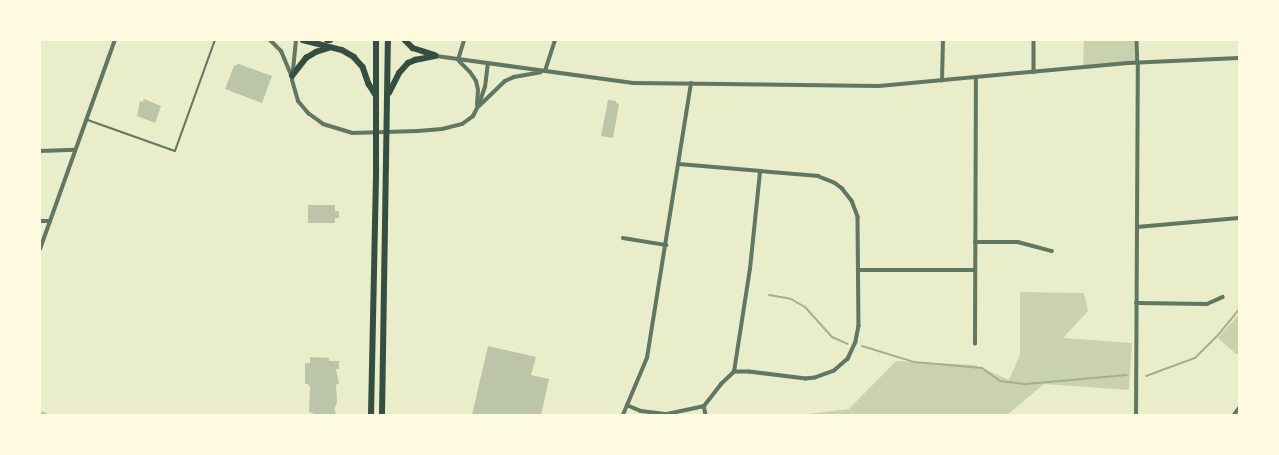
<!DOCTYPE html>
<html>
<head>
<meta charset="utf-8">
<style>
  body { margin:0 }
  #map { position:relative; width:1279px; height:455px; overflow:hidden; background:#e9edc9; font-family:"Space Grotesk",sans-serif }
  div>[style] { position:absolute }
  .green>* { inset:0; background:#cad2ad }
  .stream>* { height:2px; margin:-1px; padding:0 1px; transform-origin:1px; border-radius:1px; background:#a3b18a }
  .building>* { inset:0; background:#bcc5a7 }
  .service>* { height:1.5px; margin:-0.75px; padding:0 0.75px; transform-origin:0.75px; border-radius:0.75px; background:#617663 }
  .minor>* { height:3.5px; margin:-1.75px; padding:0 1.75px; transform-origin:1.75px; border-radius:1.75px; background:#617663 }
  .tertiary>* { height:4px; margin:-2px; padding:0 2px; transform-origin:2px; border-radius:2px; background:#617663 }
  .trunk>* { height:5.5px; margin:-2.75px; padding:0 2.75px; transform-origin:2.75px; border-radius:2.75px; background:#344e41 }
  span { translate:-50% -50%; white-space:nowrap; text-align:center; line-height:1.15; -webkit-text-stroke:3px #fefae0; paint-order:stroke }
  .frame { position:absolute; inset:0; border:41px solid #fefae0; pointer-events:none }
</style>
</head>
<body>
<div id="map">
  <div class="green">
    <i style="clip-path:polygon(1084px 40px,1137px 40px,1138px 63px,1083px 67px)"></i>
    <i style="clip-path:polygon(1020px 292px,1084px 293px,1088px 311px,1063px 338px,1132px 343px,1129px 390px,1044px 384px,1007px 415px,801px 415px,849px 409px,896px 361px,975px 365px,1009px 380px,1020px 355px)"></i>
    <i style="clip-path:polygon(1239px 314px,1239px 354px,1236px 354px,1218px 338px)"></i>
  </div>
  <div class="stream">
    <i style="left:769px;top:295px;width:22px;rotate:10deg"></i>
    <i style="left:791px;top:299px;width:16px;rotate:30deg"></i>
    <i style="left:805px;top:307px;width:40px;rotate:48deg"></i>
    <i style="left:832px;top:337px;width:17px;rotate:24deg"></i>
    <i style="left:862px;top:346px;width:54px;rotate:17.1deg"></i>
    <i style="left:914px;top:362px;width:68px;rotate:5deg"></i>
    <i style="left:982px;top:368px;width:22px;rotate:36deg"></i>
    <i style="left:1000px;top:381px;width:26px;rotate:7deg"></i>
    <i style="left:1026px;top:384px;width:101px;rotate:-5.1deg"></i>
    <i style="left:1146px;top:376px;width:52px;rotate:-20.2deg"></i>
    <i style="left:1195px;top:358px;width:34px;rotate:-45deg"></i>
    <i style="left:1219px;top:334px;width:32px;rotate:-51deg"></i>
  </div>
  <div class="building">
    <i style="clip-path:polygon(239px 64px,272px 76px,262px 103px,225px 89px,234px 66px)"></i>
    <i style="clip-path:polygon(144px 99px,161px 106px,155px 123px,137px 116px,140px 101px,143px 102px)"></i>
    <i style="clip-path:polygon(608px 100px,616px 101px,616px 103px,619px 104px,613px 138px,601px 136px)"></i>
    <i style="clip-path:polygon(308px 205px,335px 205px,335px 211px,339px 211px,339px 218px,335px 218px,335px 223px,308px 223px)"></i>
    <i style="clip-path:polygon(488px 346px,536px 357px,531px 375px,549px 379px,541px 415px,472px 415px)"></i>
    <i style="clip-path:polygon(310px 357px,329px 358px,329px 361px,339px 361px,339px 369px,336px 369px,339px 383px,336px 385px,337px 402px,334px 410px,336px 413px,334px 415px,313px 415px,313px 413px,309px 412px,310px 388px,308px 384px,305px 384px,305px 363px,310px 363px)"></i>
    <i style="clip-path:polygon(40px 411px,47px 413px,46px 415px,40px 415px)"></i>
  </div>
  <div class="service">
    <i style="left:88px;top:120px;width:92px;rotate:19.6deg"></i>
    <i style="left:175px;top:151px;width:118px;rotate:-70.2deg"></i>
  </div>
  <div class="minor">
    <i style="left:1034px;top:40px;width:32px;rotate:90deg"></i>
    <i style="left:1137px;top:40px;width:23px;rotate:88deg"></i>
    <i style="left:458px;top:60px;width:21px;rotate:-73deg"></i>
    <i style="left:545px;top:71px;width:33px;rotate:-72deg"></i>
    <i style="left:942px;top:81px;width:41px;rotate:-88.6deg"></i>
    <i style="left:40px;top:151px;width:35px;rotate:-2deg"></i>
    <i style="left:679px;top:164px;width:140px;rotate:4.9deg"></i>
    <i style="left:818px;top:176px;width:18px;rotate:22deg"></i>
    <i style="left:835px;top:183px;width:9px;rotate:36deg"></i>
    <i style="left:842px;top:188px;width:16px;rotate:52deg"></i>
    <i style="left:852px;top:201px;width:17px;rotate:69deg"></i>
    <i style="left:858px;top:217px;width:109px;rotate:89.5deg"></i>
    <i style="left:859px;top:326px;width:16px;rotate:101deg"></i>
    <i style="left:856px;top:342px;width:19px;rotate:115deg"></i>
    <i style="left:848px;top:359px;width:18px;rotate:139deg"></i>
    <i style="left:834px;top:371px;width:20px;rotate:160deg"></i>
    <i style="left:815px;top:378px;width:9px;rotate:174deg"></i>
    <i style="left:806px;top:379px;width:57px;rotate:-173deg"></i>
    <i style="left:749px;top:372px;width:15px;rotate:180deg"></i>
    <i style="left:40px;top:221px;width:10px"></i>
    <i style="left:1137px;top:227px;width:102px;rotate:-5deg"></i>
    <i style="left:623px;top:238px;width:44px;rotate:9.2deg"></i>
    <i style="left:975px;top:242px;width:43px"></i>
    <i style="left:1018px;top:242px;width:35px;rotate:15deg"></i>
    <i style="left:859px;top:270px;width:116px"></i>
    <i style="left:1136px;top:303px;width:71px;rotate:0.8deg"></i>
    <i style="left:1207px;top:304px;width:17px;rotate:-24deg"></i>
    <i style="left:975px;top:344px;width:266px;rotate:-89.8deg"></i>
    <i style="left:627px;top:405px;width:15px;rotate:23deg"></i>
    <i style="left:641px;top:411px;width:26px;rotate:7deg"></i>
    <i style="left:667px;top:414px;width:38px;rotate:-12deg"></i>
    <i style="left:704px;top:406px;width:28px;rotate:-52deg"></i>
    <i style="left:721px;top:384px;width:18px;rotate:-43deg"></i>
    <i style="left:734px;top:372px;width:104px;rotate:-81.2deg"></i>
    <i style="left:750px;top:269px;width:98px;rotate:-84.1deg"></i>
    <i style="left:704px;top:406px;width:9px;rotate:77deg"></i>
    <i style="left:623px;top:415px;width:62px;rotate:-67.2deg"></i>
    <i style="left:647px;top:358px;width:278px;rotate:-80.9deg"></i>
    <i style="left:1234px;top:415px;width:9px;rotate:-54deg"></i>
  </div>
  <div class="tertiary">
    <i style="left:270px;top:40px;width:16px;rotate:45deg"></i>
    <i style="left:281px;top:51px;width:26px;rotate:67deg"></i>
    <i style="left:296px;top:40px;width:40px;rotate:95.7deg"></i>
    <i style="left:292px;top:80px;width:22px;rotate:74deg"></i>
    <i style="left:298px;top:101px;width:16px;rotate:50deg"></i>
    <i style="left:308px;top:113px;width:19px;rotate:36deg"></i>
    <i style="left:323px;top:124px;width:30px;rotate:17deg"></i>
    <i style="left:352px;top:133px;width:66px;rotate:-1.7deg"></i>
    <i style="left:418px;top:131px;width:24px;rotate:-5deg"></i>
    <i style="left:442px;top:129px;width:21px;rotate:-14deg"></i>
    <i style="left:462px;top:124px;width:14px;rotate:-36deg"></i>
    <i style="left:473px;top:116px;width:13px;rotate:-63deg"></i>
    <i style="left:479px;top:104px;width:18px;rotate:-71deg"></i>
    <i style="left:485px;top:87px;width:23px;rotate:-83deg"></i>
    <i style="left:436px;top:56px;width:199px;rotate:7.8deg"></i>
    <i style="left:633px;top:83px;width:246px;rotate:0.7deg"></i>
    <i style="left:879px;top:86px;width:250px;rotate:-5.3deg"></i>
    <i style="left:1128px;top:63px;width:111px;rotate:-2.6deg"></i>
    <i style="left:459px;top:61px;width:16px;rotate:45deg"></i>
    <i style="left:470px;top:72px;width:11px;rotate:56deg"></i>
    <i style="left:476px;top:81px;width:9px;rotate:77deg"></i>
    <i style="left:478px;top:90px;width:15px;rotate:94deg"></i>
    <i style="left:479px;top:106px;width:36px;rotate:-44deg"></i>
    <i style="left:505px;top:81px;width:10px;rotate:-24deg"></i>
    <i style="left:514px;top:77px;width:27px;rotate:-10deg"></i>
    <i style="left:40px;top:249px;width:222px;rotate:-70.3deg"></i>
    <i style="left:1136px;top:415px;width:352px;rotate:-89.7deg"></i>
  </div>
  <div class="trunk">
    <i style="left:303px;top:40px;width:40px;rotate:14.4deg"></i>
    <i style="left:342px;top:50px;width:14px;rotate:30deg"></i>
    <i style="left:354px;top:57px;width:13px;rotate:48deg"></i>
    <i style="left:363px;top:67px;width:18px;rotate:71deg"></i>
    <i style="left:369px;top:84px;width:13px;rotate:58deg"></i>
    <i style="left:327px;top:40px;width:3px"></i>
    <i style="left:405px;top:40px;width:11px;rotate:45deg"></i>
    <i style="left:413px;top:48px;width:22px;rotate:18deg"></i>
    <i style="left:292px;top:76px;width:23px;rotate:-52deg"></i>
    <i style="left:306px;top:58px;width:12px;rotate:-31deg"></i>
    <i style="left:316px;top:52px;width:13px;rotate:-18deg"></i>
    <i style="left:389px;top:93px;width:22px;rotate:-63deg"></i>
    <i style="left:399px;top:73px;width:13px;rotate:-48deg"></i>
    <i style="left:408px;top:63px;width:8px;rotate:-23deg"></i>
    <i style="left:415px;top:60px;width:21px;rotate:-11deg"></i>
    <i style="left:371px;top:415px;width:245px;rotate:-88.8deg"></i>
    <i style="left:376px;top:170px;width:130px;rotate:-90deg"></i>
    <i style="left:382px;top:415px;width:375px;rotate:-89.1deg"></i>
  </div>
  <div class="frame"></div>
</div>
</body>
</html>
